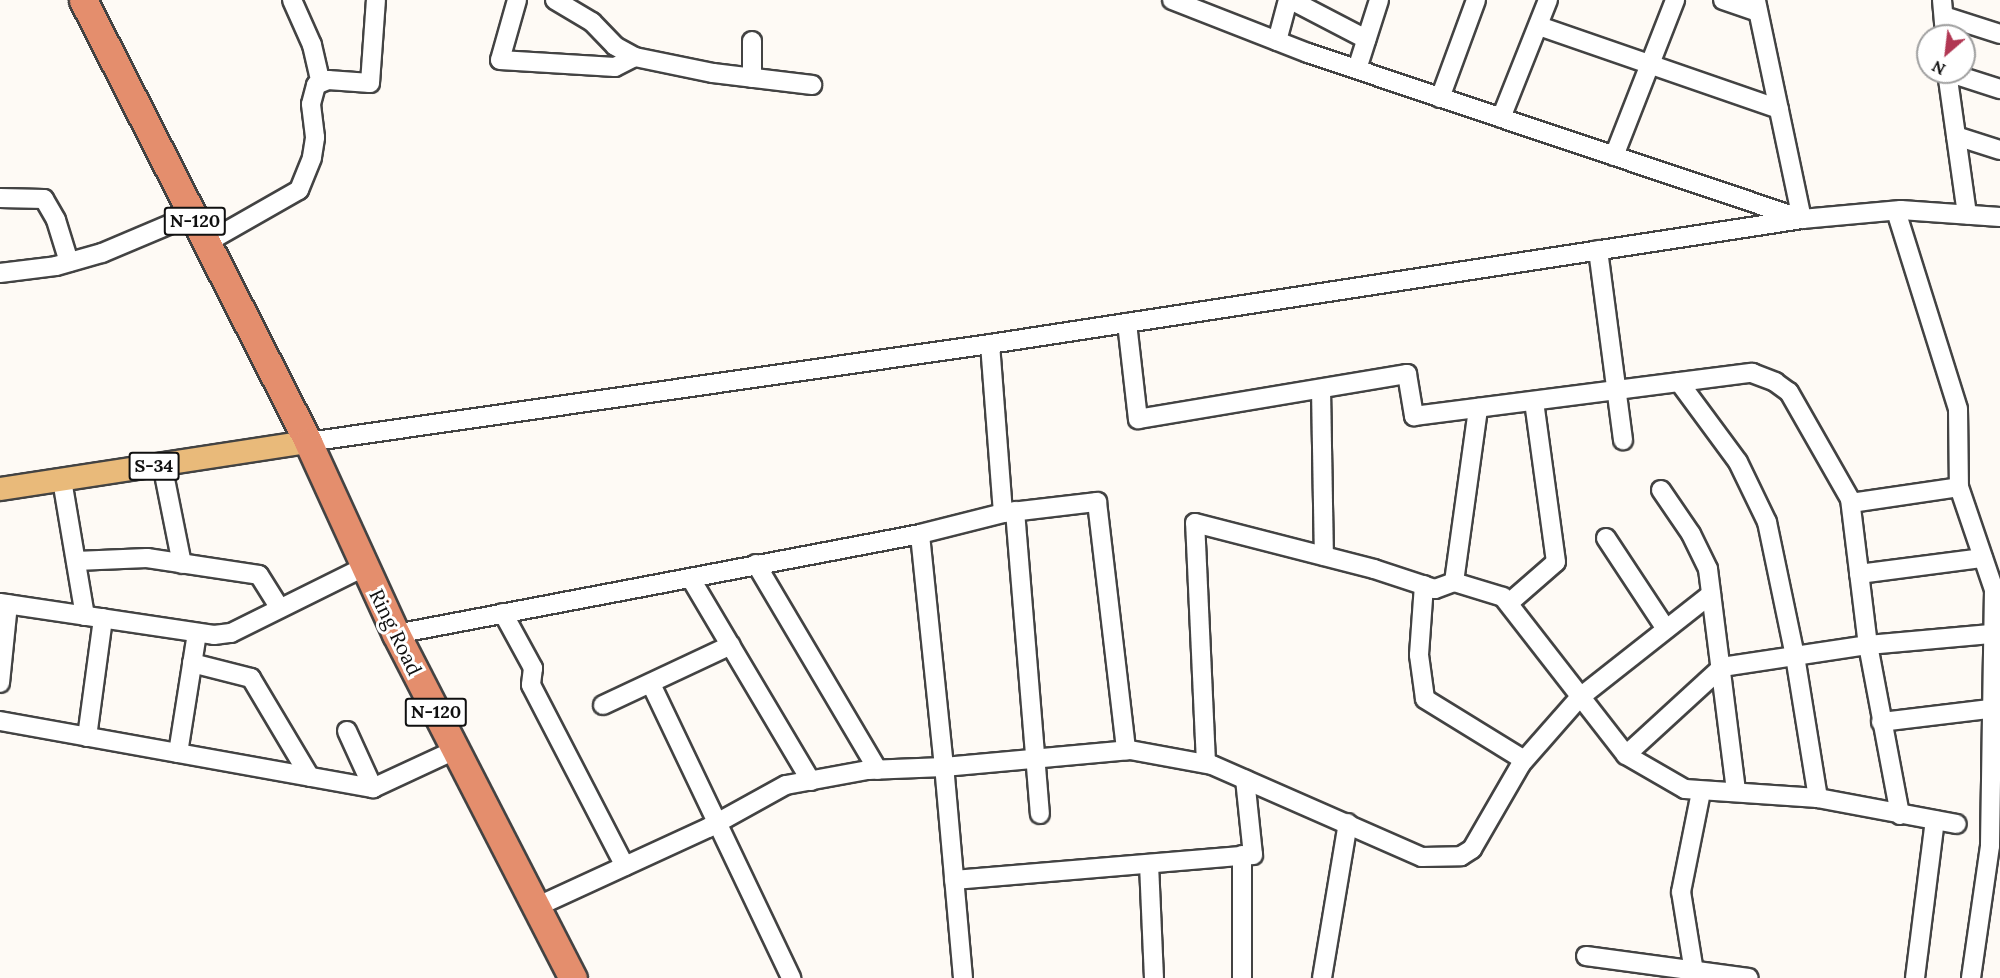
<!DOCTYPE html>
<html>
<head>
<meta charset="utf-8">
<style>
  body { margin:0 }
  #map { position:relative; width:2000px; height:978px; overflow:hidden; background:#fefaf5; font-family:Lora,serif }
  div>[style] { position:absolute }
  .roads { filter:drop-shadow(2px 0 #434343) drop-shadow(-2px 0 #434343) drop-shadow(0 2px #434343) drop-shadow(0 -2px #434343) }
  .minor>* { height:18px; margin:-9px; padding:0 9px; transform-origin:9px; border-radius:9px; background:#fff }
  .major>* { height:22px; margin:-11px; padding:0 11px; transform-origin:11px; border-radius:11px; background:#e9ba7a }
  .highway>* { height:27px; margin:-13.5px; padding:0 13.5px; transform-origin:13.5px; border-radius:13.5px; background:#e48e6d }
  span { translate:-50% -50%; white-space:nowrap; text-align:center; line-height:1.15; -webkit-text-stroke:6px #fff; paint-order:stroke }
  .shield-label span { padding:2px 4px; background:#fff; border:2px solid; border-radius:4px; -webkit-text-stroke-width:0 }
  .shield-label { font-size:18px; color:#101010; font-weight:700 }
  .street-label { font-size:20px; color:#101010 }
  .north { position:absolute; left:1916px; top:24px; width:60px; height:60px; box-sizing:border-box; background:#fff; border:2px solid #9f9f9f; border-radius:50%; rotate:208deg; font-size:16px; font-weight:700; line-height:24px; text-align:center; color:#101010 }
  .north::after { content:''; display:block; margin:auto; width:21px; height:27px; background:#b13753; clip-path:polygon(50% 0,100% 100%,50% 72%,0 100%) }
</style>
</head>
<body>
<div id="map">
  <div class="roads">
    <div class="minor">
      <i style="left:292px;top:0;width:49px;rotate:66deg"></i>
      <i style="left:312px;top:45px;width:37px;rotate:77deg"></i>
      <i style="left:517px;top:0;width:62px;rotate:105.8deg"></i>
      <i style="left:500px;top:60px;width:115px;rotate:3.5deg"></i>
      <i style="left:615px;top:67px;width:22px;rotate:-27deg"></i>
      <i style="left:555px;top:0;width:43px;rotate:30.7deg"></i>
      <i style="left:592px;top:22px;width:33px;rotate:46deg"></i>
      <i style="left:615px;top:46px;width:23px;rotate:29deg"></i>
      <i style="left:635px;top:57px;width:80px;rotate:11.6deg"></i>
      <i style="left:713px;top:73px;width:100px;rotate:6.9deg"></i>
      <i style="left:1172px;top:0;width:146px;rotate:21.3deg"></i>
      <i style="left:1308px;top:53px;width:521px;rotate:18.57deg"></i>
      <i style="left:1802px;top:219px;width:224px;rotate:-101.9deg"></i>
      <i style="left:1291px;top:0;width:85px;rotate:27.5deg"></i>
      <i style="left:1723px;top:0;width:37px;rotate:19deg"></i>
      <i style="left:1942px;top:0;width:36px;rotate:85deg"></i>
      <i style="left:1944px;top:16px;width:59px;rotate:17.8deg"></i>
      <i style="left:1539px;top:26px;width:254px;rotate:19.1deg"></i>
      <i style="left:752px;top:41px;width:37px;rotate:90deg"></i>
      <i style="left:1277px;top:41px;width:42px;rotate:-75deg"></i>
      <i style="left:1357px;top:69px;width:72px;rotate:-72.3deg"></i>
      <i style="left:1947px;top:72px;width:144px;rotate:82deg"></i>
      <i style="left:1947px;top:72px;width:56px;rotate:17.8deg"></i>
      <i style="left:1440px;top:98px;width:104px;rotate:-69.8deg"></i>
      <i style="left:1501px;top:118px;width:127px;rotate:-68.3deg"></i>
      <i style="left:1956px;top:136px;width:46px;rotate:17.7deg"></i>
      <i style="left:1614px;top:156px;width:168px;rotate:-68.6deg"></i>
      <i style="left:0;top:198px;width:44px;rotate:1.3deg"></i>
      <i style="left:44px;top:199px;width:24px;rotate:60deg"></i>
      <i style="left:56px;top:220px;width:44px;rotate:72.8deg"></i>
      <i style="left:1896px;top:211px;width:207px;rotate:72.6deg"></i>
      <i style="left:1958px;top:409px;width:78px;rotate:89.3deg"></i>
      <i style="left:1959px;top:487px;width:109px;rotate:71.2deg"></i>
      <i style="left:1994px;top:590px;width:256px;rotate:90.9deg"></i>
      <i style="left:1990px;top:846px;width:133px;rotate:98.2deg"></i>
      <i style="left:206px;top:243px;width:107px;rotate:-29.7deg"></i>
      <i style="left:299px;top:190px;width:35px;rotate:-68deg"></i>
      <i style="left:312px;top:157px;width:20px;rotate:-81deg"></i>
      <i style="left:315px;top:137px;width:33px;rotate:-97deg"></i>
      <i style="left:311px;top:104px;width:20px;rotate:-75deg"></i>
      <i style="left:316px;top:85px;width:13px;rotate:-23deg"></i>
      <i style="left:328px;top:80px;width:42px;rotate:4.1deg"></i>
      <i style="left:370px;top:83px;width:83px;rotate:-85.9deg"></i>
      <i style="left:1598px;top:250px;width:192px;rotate:82.5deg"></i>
      <i style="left:0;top:273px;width:56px;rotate:-7.1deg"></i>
      <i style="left:56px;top:266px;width:48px;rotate:-15.8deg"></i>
      <i style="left:102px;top:253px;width:98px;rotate:-22.9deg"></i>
      <i style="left:1127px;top:323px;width:97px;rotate:83.5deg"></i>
      <i style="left:1138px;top:419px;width:273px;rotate:-9.5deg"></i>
      <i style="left:1407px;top:374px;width:43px;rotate:80.5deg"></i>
      <i style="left:1414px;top:416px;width:341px;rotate:-7.3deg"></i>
      <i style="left:1752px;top:373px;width:25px;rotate:21deg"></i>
      <i style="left:1775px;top:382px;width:17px;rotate:36deg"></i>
      <i style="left:1789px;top:392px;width:123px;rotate:60.3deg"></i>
      <i style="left:1850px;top:499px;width:147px;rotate:83deg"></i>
      <i style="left:1868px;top:645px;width:173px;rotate:79.3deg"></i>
      <i style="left:990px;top:344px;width:169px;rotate:85.6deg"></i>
      <i style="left:1679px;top:382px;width:99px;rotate:53.6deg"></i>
      <i style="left:1738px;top:462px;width:67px;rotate:64.2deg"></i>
      <i style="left:1767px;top:522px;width:137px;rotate:78.2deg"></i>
      <i style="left:1795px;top:656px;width:144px;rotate:80.8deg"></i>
      <i style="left:1321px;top:389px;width:167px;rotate:89deg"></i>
      <i style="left:308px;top:442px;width:689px;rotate:-8.18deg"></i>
      <i style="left:990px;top:344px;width:822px;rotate:-8.75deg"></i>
      <i style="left:1802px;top:219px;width:99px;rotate:-5.2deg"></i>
      <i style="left:1901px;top:210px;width:99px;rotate:4deg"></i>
      <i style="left:162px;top:464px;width:102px;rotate:78.7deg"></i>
      <i style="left:62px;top:480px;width:138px;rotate:80.4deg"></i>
      <i style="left:1661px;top:490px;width:53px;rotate:55.7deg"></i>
      <i style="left:1691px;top:534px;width:39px;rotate:64deg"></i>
      <i style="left:1708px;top:569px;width:224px;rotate:82.8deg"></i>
      <i style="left:1851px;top:503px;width:109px;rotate:-8.4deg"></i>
      <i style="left:1015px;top:511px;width:304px;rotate:85.3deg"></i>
      <i style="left:1606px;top:538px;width:109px;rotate:56.6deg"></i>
      <i style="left:76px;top:561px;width:71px;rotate:-2.4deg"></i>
      <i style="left:147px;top:558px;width:113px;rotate:8.6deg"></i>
      <i style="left:259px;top:575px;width:39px;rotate:58deg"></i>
      <i style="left:756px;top:564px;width:239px;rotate:59.4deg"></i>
      <i style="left:1859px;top:574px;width:125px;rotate:-7.4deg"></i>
      <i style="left:691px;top:579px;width:235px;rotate:59.3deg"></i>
      <i style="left:1454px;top:582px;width:176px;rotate:-82.1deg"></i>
      <i style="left:1424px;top:585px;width:70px;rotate:94.1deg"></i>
      <i style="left:1419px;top:655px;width:44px;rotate:82.2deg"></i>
      <i style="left:1425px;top:699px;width:116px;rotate:31.6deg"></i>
      <i style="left:0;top:603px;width:216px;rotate:8.5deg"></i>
      <i style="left:214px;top:635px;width:17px;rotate:-7deg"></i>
      <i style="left:231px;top:633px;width:148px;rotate:-26.4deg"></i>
      <i style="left:1509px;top:603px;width:62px;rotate:-41.1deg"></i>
      <i style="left:1556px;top:562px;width:162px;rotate:-97.8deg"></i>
      <i style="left:503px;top:613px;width:63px;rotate:61.4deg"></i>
      <i style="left:533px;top:668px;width:17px;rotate:97deg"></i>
      <i style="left:531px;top:685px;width:204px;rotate:62.6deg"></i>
      <i style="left:396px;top:634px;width:533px;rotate:-10.8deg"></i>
      <i style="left:920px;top:534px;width:86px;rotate:-14.2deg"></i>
      <i style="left:1003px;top:513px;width:95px;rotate:-6.7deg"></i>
      <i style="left:1097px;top:502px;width:250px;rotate:83.3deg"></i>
      <i style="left:192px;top:663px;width:61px;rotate:14.3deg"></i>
      <i style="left:251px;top:678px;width:115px;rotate:59.2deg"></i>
      <i style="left:0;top:683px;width:79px;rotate:-84.2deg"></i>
      <i style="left:651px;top:684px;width:326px;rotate:64.5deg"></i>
      <i style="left:603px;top:705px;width:141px;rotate:-25.1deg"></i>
      <i style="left:0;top:721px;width:379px;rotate:10.2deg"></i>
      <i style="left:373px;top:788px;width:90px;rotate:-24.9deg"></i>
      <i style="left:1881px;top:722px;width:109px;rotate:-6.9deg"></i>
      <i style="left:347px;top:731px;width:63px;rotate:65.5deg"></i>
      <i style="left:87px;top:737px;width:120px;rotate:-82.3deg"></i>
      <i style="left:178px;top:753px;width:121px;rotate:-81deg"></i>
      <i style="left:1626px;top:755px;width:130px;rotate:-42.5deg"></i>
      <i style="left:1722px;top:667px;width:148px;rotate:-8.6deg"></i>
      <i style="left:1868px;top:645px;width:123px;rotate:-5.1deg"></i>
      <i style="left:1206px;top:763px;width:240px;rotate:-92.6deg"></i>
      <i style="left:1195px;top:523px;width:185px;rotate:14.4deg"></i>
      <i style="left:1374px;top:569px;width:64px;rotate:18.2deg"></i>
      <i style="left:1435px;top:589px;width:20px;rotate:-20deg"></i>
      <i style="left:1454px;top:582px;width:51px;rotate:17deg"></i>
      <i style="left:1503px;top:597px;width:200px;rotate:52.1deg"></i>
      <i style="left:1626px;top:755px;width:68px;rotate:30deg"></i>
      <i style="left:1685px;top:789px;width:133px;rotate:3.9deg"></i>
      <i style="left:1818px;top:798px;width:141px;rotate:10.6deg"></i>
      <i style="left:1149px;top:864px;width:114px;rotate:87.5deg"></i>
      <i style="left:954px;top:880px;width:300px;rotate:-4.8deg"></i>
      <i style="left:1253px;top:855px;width:76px;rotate:-96deg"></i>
      <i style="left:536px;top:907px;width:189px;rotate:-24.7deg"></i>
      <i style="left:708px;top:828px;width:89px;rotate:-28.9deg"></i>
      <i style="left:786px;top:785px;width:83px;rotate:-10.4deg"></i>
      <i style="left:868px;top:770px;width:76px;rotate:-2.3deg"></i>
      <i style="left:944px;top:767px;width:234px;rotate:-95.9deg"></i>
      <i style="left:1586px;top:956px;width:164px;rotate:7.7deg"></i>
      <i style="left:963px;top:978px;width:212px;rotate:-95.1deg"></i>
      <i style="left:944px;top:767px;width:187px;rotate:-5.2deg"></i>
      <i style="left:1130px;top:750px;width:83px;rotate:10.4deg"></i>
      <i style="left:1212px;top:765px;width:229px;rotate:23.7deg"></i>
      <i style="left:1422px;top:857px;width:39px;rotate:-1deg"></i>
      <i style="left:1461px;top:856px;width:13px;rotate:-32deg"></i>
      <i style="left:1472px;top:849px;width:98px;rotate:-60deg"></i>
      <i style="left:1521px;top:764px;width:88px;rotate:-48.7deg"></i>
      <i style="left:1579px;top:698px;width:168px;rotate:-38.2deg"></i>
      <i style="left:1242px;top:978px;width:123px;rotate:-90deg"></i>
      <i style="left:1322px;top:978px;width:157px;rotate:-80.5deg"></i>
      <i style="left:1695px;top:978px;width:87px;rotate:-99.2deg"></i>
      <i style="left:1681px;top:892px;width:102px;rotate:-78.7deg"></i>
      <i style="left:1915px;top:978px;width:159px;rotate:-82.8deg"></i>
    </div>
    <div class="major">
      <i style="left:0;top:489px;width:312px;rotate:-8.7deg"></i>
    </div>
    <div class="highway">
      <i style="left:83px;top:0;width:496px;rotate:63deg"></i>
      <i style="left:308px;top:442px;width:211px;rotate:65.4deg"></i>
      <i style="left:396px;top:634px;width:387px;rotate:62.8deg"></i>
    </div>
  </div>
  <div class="shield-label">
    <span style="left:195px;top:221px">N-120</span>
    <span style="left:154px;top:466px">S-34</span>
    <span style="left:436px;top:712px">N-120</span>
  </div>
  <div class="street-label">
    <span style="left:396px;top:632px;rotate:64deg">Ring Road</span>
  </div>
  <div class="north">N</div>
</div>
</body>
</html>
